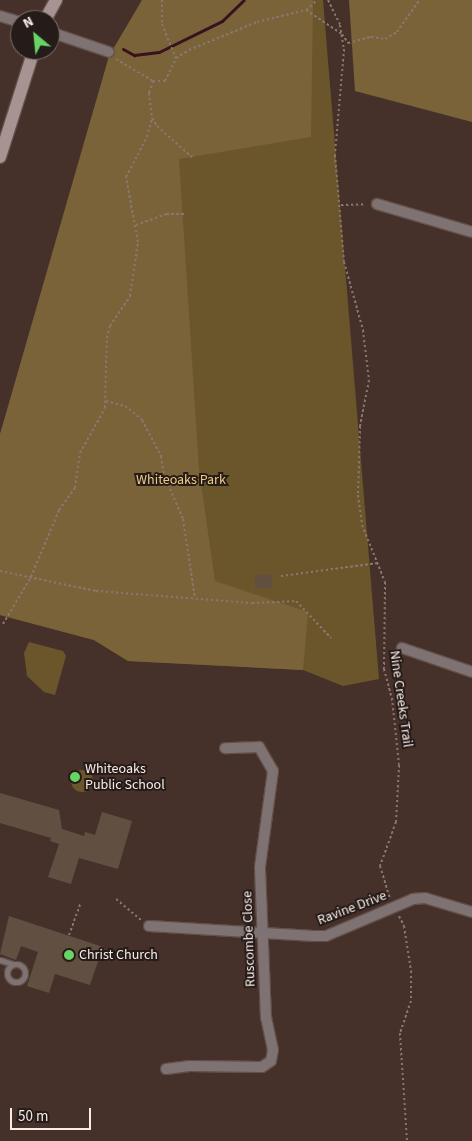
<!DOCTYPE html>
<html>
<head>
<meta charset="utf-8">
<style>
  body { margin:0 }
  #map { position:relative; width:472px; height:1141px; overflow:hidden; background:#45312a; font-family:"Source Sans 3",sans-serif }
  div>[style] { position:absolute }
  .green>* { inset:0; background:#6b552b }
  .round { border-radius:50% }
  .forest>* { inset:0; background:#7a6338 }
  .stream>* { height:3px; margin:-1.5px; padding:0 1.5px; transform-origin:1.5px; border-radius:1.5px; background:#3a111f }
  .building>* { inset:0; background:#615042 }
  .path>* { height:2px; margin-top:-1px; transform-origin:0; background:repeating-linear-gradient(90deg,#887770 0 2.5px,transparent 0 5px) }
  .roads { filter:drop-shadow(1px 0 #624f48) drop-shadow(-1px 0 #624f48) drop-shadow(0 1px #624f48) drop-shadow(0 -1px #624f48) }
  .lane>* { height:5px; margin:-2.5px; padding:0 2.5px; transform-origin:2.5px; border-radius:2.5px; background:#7e7272 }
  .lane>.ring { margin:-2.5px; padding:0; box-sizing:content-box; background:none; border:5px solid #7e7272; border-radius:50% }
  .street>* { height:10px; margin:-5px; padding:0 5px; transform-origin:5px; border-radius:5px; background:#7e7272 }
  .secondary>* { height:12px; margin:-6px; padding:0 6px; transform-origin:6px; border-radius:6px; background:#a69392 }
  .dots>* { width:14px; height:14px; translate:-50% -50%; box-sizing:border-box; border:2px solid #251b18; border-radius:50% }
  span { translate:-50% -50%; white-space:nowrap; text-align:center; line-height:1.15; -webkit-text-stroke:4px #251b18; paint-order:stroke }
  .park-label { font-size:14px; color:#efc984 }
  .street-label { font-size:14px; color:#f9ece7 }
  .poi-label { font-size:14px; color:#f9ece7 }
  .left { translate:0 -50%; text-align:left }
  .north { position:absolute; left:10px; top:10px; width:50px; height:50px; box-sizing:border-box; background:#251b18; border:1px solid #7a6f6b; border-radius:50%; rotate:332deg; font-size:14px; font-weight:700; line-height:20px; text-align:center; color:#f9ece7 }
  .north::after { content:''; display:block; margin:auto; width:18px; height:22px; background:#68d465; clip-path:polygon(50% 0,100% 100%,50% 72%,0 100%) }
  .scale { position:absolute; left:10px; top:1108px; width:81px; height:22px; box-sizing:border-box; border:2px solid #f9ece7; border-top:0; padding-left:6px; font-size:15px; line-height:18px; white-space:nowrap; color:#f9ece7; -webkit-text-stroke:4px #251b18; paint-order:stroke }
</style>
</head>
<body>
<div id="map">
  <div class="green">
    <i style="clip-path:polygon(142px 0,323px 0,379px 679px,343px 686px,303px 670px,128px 661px,94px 640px,0 615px,0 434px)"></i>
    <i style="clip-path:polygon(29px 642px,63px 651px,66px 656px,55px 695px,44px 692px,27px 676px,24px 653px)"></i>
    <i class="round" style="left:71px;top:770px;width:22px;height:22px"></i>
  </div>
  <div class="forest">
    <i style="clip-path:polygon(142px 0,313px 0,311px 137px,179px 159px,199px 469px,215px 581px,308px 612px,303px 670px,128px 661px,94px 640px,0 615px,0 434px,109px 56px)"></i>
    <i style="clip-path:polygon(349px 0,472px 0,472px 122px,355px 91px)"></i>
  </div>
  <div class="stream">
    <i style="left:123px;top:49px;width:13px;rotate:29deg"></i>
    <i style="left:134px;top:55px;width:25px;rotate:-7deg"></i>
    <i style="left:159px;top:52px;width:70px;rotate:-26.2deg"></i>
    <i style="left:222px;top:21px;width:30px;rotate:-44deg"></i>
  </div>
  <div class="building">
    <i style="clip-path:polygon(255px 575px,272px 575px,271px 588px,255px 588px)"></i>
    <i style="clip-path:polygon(0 793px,59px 810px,62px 829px,84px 836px,85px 832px,95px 835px,102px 812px,132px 821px,118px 869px,79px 858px,71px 884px,48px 877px,59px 844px,50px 841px,51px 838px,0 823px)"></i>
    <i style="clip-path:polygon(9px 916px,103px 947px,90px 985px,55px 974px,49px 993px,27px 986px,38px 952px,21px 946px,16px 960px,0 954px)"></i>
  </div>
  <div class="path">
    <i style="left:162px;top:0;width:24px;rotate:90deg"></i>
    <i style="left:162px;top:24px;width:37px;rotate:68deg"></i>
    <i style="left:328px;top:0;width:28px;rotate:64deg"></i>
    <i style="left:340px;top:25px;width:24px;rotate:81deg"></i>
    <i style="left:344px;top:49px;width:106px;rotate:94.9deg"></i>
    <i style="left:335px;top:155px;width:107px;rotate:85.2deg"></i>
    <i style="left:344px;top:262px;width:71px;rotate:74.4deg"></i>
    <i style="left:363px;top:330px;width:50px;rotate:83.2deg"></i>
    <i style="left:369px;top:380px;width:47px;rotate:101.1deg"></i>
    <i style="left:360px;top:426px;width:69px;rotate:91.7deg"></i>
    <i style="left:358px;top:495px;width:30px;rotate:82deg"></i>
    <i style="left:362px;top:525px;width:61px;rotate:68deg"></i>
    <i style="left:385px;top:582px;width:87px;rotate:90.7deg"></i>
    <i style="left:384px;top:669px;width:30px;rotate:75deg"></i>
    <i style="left:392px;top:698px;width:67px;rotate:84deg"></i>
    <i style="left:399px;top:765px;width:57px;rotate:93deg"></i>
    <i style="left:396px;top:822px;width:47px;rotate:110deg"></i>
    <i style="left:380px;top:866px;width:34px;rotate:73deg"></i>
    <i style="left:306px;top:10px;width:43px;rotate:33.7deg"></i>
    <i style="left:342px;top:34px;width:11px;rotate:56deg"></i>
    <i style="left:348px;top:43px;width:24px;rotate:-15deg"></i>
    <i style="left:371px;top:37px;width:14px;rotate:8deg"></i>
    <i style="left:385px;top:39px;width:14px;rotate:-30deg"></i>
    <i style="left:397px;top:32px;width:39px;rotate:-55deg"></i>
    <i style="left:116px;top:59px;width:43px;rotate:30.7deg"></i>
    <i style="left:153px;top:81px;width:13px;rotate:108deg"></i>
    <i style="left:149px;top:93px;width:25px;rotate:83deg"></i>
    <i style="left:152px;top:118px;width:9px;rotate:58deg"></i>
    <i style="left:157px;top:126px;width:47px;rotate:41.5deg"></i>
    <i style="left:153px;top:81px;width:12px"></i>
    <i style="left:165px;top:81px;width:25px;rotate:-64deg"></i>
    <i style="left:176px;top:58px;width:15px;rotate:-32deg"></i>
    <i style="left:189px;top:50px;width:74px;rotate:-22.4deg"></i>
    <i style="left:257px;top:22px;width:50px;rotate:-13.8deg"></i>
    <i style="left:306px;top:10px;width:15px;rotate:-42deg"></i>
    <i style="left:341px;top:205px;width:25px;rotate:-2deg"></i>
    <i style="left:136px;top:225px;width:32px;rotate:-20deg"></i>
    <i style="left:166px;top:214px;width:19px"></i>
    <i style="left:106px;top:401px;width:20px;rotate:15deg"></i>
    <i style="left:125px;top:406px;width:22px;rotate:39deg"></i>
    <i style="left:142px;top:420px;width:41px;rotate:62.2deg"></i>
    <i style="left:161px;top:456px;width:19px;rotate:81deg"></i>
    <i style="left:164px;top:475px;width:48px;rotate:66.6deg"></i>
    <i style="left:183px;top:519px;width:80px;rotate:81.4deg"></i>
    <i style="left:0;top:571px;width:98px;rotate:11.8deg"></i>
    <i style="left:96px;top:591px;width:156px;rotate:4.4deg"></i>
    <i style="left:252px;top:603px;width:44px;rotate:-2.6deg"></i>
    <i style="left:296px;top:601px;width:51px;rotate:46.6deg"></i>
    <i style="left:281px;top:576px;width:98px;rotate:-7.6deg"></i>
    <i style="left:3px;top:624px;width:55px;rotate:-59.2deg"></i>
    <i style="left:31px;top:577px;width:73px;rotate:-67.3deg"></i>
    <i style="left:59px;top:510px;width:27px;rotate:-54deg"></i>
    <i style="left:75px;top:488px;width:35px;rotate:-82deg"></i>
    <i style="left:80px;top:453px;width:51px;rotate:-60.9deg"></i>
    <i style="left:105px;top:408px;width:70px;rotate:-88.4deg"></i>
    <i style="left:107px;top:338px;width:12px;rotate:-76deg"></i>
    <i style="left:110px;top:326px;width:36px;rotate:-56deg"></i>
    <i style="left:130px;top:296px;width:55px;rotate:-81.6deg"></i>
    <i style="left:138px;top:242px;width:66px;rotate:-100.5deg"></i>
    <i style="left:126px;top:177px;width:45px;rotate:-62.3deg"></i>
    <i style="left:147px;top:137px;width:20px;rotate:-75deg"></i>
    <i style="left:116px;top:899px;width:33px;rotate:40deg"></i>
    <i style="left:399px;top:916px;width:11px;rotate:63deg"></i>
    <i style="left:404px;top:926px;width:46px;rotate:81.2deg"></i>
    <i style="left:411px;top:971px;width:30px;rotate:90deg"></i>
    <i style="left:411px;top:1001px;width:34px;rotate:109deg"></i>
    <i style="left:400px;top:1033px;width:108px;rotate:86.3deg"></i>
    <i style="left:69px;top:935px;width:35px;rotate:-70deg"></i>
  </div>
  <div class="roads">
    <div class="lane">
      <i style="left:0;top:960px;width:14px;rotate:17deg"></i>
      <i class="ring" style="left:7px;top:964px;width:13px;height:13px"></i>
    </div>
    <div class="street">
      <i style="left:0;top:16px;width:21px;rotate:17deg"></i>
      <i style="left:50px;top:32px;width:62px;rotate:18.7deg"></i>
      <i style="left:377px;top:204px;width:99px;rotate:16.4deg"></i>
      <i style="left:402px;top:648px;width:74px;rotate:18.9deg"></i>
      <i style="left:149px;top:926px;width:165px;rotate:3.5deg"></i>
      <i style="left:314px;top:936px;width:12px"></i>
      <i style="left:326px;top:936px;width:95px;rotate:-23deg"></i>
      <i style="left:413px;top:899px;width:12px;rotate:-5deg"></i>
      <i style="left:425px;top:898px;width:49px;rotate:16.6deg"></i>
      <i style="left:166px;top:1069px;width:24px;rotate:-7deg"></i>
      <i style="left:190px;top:1066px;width:72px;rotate:0.8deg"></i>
      <i style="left:262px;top:1067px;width:11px;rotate:-34deg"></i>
      <i style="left:271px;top:1061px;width:11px;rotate:-80deg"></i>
      <i style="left:273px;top:1050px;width:33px;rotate:-102deg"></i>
      <i style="left:266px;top:1018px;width:151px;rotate:-92.3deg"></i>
      <i style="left:260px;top:867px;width:97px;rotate:-82.3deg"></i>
      <i style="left:273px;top:771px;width:28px;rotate:-120deg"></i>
      <i style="left:259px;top:747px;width:34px;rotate:178deg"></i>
    </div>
    <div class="secondary">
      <i style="left:45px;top:20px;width:23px;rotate:-61deg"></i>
      <i style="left:0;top:157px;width:112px;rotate:-72.4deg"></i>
    </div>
  </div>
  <div class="dots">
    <i style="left:75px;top:777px;background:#68d465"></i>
    <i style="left:69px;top:955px;background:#68d465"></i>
  </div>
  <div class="park-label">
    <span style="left:181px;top:480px">Whiteoaks Park</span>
  </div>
  <div class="street-label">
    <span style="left:401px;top:699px;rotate:82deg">Nine Creeks Trail</span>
    <span style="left:352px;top:908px;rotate:-21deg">Ravine Drive</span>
    <span style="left:249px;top:939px;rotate:-92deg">Ruscombe Close</span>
  </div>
  <div class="poi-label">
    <span class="left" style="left:85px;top:777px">Whiteoaks<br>Public School</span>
    <span class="left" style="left:79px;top:955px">Christ Church</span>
  </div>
  <div class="north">N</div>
  <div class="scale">50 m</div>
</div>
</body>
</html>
